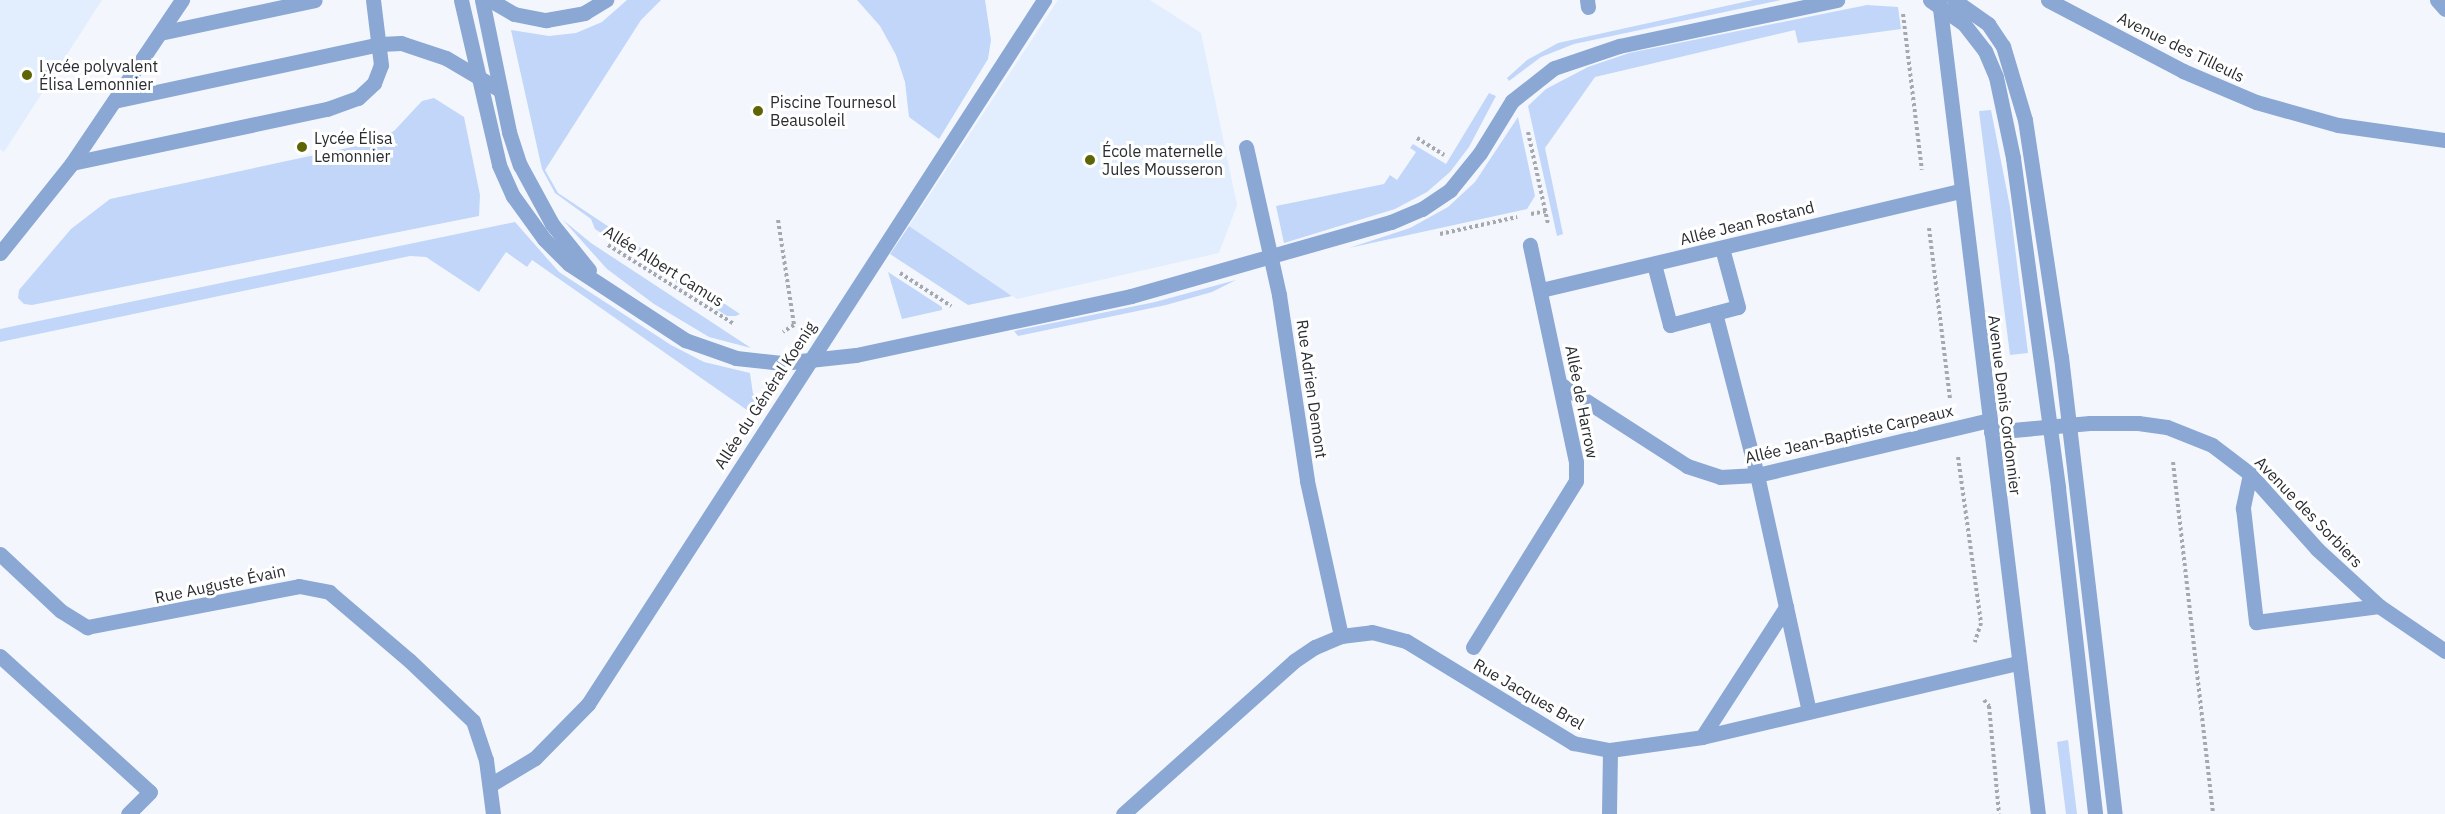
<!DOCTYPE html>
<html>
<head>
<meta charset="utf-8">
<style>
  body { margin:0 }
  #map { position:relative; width:2445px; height:814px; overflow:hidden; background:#f3f7fd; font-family:"IBM Plex Sans",sans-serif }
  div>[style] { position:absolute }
  .built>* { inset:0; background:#e2edfe }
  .green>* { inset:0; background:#c1d6f8 }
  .path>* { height:4px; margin-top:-2px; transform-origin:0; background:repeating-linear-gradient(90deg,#a5a9ae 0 3px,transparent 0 6px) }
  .minor>* { height:15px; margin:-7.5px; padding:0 7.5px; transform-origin:7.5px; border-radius:7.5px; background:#8ba7d3 }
  .dots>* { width:16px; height:16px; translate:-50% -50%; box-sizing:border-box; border:3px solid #fff; border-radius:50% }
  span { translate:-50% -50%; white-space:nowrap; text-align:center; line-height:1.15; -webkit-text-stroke:6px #fff; paint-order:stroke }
  .street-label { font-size:16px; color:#292c30 }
  .poi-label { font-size:16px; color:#292c30 }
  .left { translate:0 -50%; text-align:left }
</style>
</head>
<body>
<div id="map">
  <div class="built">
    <i style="clip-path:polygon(0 0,102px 0,4px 152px,0 149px)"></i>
    <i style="clip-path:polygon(1058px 0,1150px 0,1201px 33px,1237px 205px,1219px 253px,1017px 299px,909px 226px)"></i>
  </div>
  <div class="green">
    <i style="clip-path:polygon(627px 0,661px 0,641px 20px,545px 170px,558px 193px,740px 314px,736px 316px,727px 316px,595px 229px,591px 219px,555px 193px,542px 169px,511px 30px,549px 36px,576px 33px,602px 22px)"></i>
    <i style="clip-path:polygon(857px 0,985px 0,991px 40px,988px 59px,939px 139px,909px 117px,905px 82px,896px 55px,880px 26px)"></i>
    <i style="clip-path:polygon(1753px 0,1781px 0,1574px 44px,1541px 57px,1509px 81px,1507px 78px,1527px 60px,1558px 43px)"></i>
    <i style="clip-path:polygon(1867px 5px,1898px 7px,1901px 29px,1798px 43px,1795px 30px,1595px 77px,1545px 148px,1563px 234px,1557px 236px,1528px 106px,1546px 89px,1588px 67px,1629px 53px)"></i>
    <i style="clip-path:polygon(1489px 93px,1496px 96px,1469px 147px,1450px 172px,1427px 192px,1395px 209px,1284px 243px,1276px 206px,1384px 184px,1390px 175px,1397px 180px,1416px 152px,1410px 148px,1413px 144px,1446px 164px)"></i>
    <i style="clip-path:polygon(434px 98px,464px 117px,480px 195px,479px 216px,32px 305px,24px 304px,18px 298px,19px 290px,71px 229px,110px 199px,366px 144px,394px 131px,422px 101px)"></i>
    <i style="clip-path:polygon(1991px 110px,2010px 207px,2028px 353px,2010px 355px,1979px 111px)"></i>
    <i style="clip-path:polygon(1518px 117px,1535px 196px,1527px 209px,1349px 248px,1410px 228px,1448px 207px,1475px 182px)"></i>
    <i style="clip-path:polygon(563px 220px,591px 243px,751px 348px,709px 337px,654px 304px,607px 269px)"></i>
    <i style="clip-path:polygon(515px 222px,559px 272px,671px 345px,704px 362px,750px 373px,753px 394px,765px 403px,757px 417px,532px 260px,527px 267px,506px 252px,479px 292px,426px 257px,410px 256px,0 342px,0 329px)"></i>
    <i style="clip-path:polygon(909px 226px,1012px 296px,968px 305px,890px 254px)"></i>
    <i style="clip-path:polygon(888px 272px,942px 307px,942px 310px,902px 319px)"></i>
    <i style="clip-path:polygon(1236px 280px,1212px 292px,1166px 305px,1018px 336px,1014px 331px,1155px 302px)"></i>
    <i style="clip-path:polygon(2068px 740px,2077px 814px,2066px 814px,2057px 742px)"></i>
  </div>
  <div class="path">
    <i style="left:1903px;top:14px;width:157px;rotate:83.1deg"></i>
    <i style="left:1528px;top:132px;width:94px;rotate:77.7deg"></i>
    <i style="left:1417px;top:138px;width:32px;rotate:32deg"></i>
    <i style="left:1531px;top:214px;width:15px;rotate:-11deg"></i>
    <i style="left:778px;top:220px;width:106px;rotate:81.3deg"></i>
    <i style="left:794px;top:325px;width:13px;rotate:148deg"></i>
    <i style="left:1929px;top:228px;width:172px;rotate:83deg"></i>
    <i style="left:1440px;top:234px;width:79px;rotate:-12.4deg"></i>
    <i style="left:608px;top:245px;width:149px;rotate:32.1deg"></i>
    <i style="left:900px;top:273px;width:61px;rotate:32.9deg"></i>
    <i style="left:1958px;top:457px;width:168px;rotate:82.1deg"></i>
    <i style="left:1981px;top:623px;width:20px;rotate:108deg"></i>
    <i style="left:2173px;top:462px;width:354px;rotate:83.5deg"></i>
    <i style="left:1984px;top:700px;width:8px;rotate:50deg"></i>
    <i style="left:1989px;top:706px;width:108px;rotate:84.7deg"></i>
  </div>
  <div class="minor">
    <i style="left:461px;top:0;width:169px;rotate:77deg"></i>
    <i style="left:499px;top:165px;width:34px;rotate:66deg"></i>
    <i style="left:513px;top:196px;width:53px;rotate:54.2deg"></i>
    <i style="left:544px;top:239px;width:35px;rotate:45deg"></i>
    <i style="left:569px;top:264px;width:139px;rotate:33.2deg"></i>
    <i style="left:685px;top:340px;width:54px;rotate:19.4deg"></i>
    <i style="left:736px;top:358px;width:46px;rotate:6.2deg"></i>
    <i style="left:782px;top:363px;width:74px;rotate:-6.2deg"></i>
    <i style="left:856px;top:355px;width:281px;rotate:-12.1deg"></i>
    <i style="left:1131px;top:296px;width:270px;rotate:-15.9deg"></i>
    <i style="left:1391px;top:222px;width:34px;rotate:-23deg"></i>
    <i style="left:1422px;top:209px;width:34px;rotate:-34deg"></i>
    <i style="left:1450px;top:190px;width:48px;rotate:-51deg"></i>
    <i style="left:1480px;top:153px;width:61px;rotate:-58.4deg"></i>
    <i style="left:1512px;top:101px;width:53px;rotate:-38.2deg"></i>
    <i style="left:1554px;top:68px;width:69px;rotate:-18.7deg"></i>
    <i style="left:1619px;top:46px;width:223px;rotate:-11.9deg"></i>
    <i style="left:482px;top:0;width:135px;rotate:78.4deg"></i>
    <i style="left:509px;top:132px;width:35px;rotate:72deg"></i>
    <i style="left:520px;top:165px;width:67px;rotate:61.5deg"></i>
    <i style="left:552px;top:224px;width:59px;rotate:51.2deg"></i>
    <i style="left:490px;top:0;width:28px;rotate:30deg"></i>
    <i style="left:514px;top:14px;width:33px;rotate:11deg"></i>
    <i style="left:546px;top:20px;width:39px;rotate:-10deg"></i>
    <i style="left:584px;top:13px;width:26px;rotate:-31deg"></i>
    <i style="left:1587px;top:0;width:7px;rotate:82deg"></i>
    <i style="left:1930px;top:0;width:42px;rotate:35.2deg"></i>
    <i style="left:1964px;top:24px;width:34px;rotate:52deg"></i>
    <i style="left:1985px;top:51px;width:28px;rotate:67deg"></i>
    <i style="left:1996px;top:77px;width:83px;rotate:78.1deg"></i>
    <i style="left:2013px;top:158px;width:333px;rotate:82.2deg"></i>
    <i style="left:2058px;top:488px;width:328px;rotate:83.5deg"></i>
    <i style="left:1939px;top:0;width:820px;rotate:83.07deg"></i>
    <i style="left:1954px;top:0;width:42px;rotate:35.2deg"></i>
    <i style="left:1988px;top:24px;width:27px;rotate:56deg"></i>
    <i style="left:2003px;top:46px;width:77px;rotate:73.4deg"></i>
    <i style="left:2025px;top:120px;width:240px;rotate:81.4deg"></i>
    <i style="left:2061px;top:357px;width:460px;rotate:83.3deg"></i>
    <i style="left:2048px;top:0;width:153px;rotate:27.7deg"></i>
    <i style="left:2183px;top:71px;width:79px;rotate:23deg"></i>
    <i style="left:2256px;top:102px;width:85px;rotate:15.7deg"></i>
    <i style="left:2338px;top:125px;width:108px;rotate:8deg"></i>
    <i style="left:2437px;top:0;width:12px;rotate:48deg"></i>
    <i style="left:160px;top:33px;width:158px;rotate:-12deg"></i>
    <i style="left:114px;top:101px;width:272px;rotate:-12.1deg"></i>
    <i style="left:380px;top:44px;width:21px;rotate:-3deg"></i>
    <i style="left:401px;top:43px;width:47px;rotate:18.4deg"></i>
    <i style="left:446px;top:58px;width:63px;rotate:30.7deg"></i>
    <i style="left:1246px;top:147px;width:152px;rotate:77.4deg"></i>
    <i style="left:1279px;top:295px;width:188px;rotate:81.4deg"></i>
    <i style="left:1307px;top:481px;width:159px;rotate:77.6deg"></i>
    <i style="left:72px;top:163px;width:261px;rotate:-12deg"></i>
    <i style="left:327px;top:109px;width:33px;rotate:-20deg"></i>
    <i style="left:358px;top:98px;width:22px;rotate:-43deg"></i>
    <i style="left:374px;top:83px;width:19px;rotate:-69deg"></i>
    <i style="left:381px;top:65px;width:65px;rotate:-97deg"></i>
    <i style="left:0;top:253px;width:115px;rotate:-51.3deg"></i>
    <i style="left:72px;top:163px;width:197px;rotate:-56deg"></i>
    <i style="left:1654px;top:264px;width:63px;rotate:75.3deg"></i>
    <i style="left:1670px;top:325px;width:70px;rotate:-14.8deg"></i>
    <i style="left:1738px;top:307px;width:61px;rotate:-105.2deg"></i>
    <i style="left:1541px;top:290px;width:432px;rotate:-13.3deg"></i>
    <i style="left:1715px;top:313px;width:167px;rotate:75.5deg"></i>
    <i style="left:1757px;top:475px;width:242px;rotate:77.6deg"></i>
    <i style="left:1560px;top:384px;width:151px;rotate:32.8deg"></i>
    <i style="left:1687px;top:466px;width:35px;rotate:18deg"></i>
    <i style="left:1720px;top:477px;width:37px;rotate:-3deg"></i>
    <i style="left:1757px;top:475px;width:239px;rotate:-13.3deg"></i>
    <i style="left:1991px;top:432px;width:99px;rotate:-5.2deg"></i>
    <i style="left:2090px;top:423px;width:48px"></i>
    <i style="left:2138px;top:423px;width:29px;rotate:8deg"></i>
    <i style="left:2167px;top:427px;width:48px;rotate:21.8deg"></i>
    <i style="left:2212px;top:445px;width:48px;rotate:37.3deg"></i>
    <i style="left:2250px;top:474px;width:101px;rotate:48.2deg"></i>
    <i style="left:2317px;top:549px;width:84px;rotate:42.6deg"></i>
    <i style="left:2379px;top:606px;width:80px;rotate:34.3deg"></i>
    <i style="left:2250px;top:474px;width:35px;rotate:102deg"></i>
    <i style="left:2243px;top:508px;width:115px;rotate:83.5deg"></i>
    <i style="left:2256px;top:622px;width:124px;rotate:-7.4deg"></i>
    <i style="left:0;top:554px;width:83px;rotate:43.1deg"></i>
    <i style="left:61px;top:611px;width:31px;rotate:32deg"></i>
    <i style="left:87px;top:627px;width:216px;rotate:-10.9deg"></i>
    <i style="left:299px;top:586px;width:31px;rotate:11deg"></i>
    <i style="left:329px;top:592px;width:106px;rotate:40.4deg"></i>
    <i style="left:410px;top:661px;width:87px;rotate:43.6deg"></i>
    <i style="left:473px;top:721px;width:41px;rotate:71.6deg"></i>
    <i style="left:486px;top:760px;width:54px;rotate:82.6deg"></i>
    <i style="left:1473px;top:647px;width:195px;rotate:-58.2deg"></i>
    <i style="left:1576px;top:481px;width:19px;rotate:-90deg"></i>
    <i style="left:1576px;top:462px;width:222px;rotate:-102deg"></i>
    <i style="left:0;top:656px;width:202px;rotate:42.2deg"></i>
    <i style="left:150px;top:792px;width:31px;rotate:135deg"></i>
    <i style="left:1702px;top:737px;width:155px;rotate:-57.1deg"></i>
    <i style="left:490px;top:785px;width:52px;rotate:-31deg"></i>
    <i style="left:535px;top:758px;width:76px;rotate:-45.5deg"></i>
    <i style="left:588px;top:704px;width:839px;rotate:-57.07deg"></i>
    <i style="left:1123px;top:814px;width:229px;rotate:-41.8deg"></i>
    <i style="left:1294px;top:661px;width:25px;rotate:-34deg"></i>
    <i style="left:1315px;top:647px;width:28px;rotate:-23deg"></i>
    <i style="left:1341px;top:636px;width:31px;rotate:-7deg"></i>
    <i style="left:1372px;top:632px;width:35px;rotate:15deg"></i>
    <i style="left:1406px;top:641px;width:196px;rotate:31.4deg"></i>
    <i style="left:1573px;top:743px;width:38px;rotate:11deg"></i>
    <i style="left:1610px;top:750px;width:93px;rotate:-8deg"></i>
    <i style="left:1702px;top:737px;width:325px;rotate:-13.2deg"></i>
    <i style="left:1609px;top:814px;width:64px;rotate:-89.1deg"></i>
  </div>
  <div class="dots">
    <i style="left:27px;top:75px;background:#5d6504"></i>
    <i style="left:758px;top:111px;background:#5d6504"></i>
    <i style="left:302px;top:147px;background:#5d6504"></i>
    <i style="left:1090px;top:160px;background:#5d6504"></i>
  </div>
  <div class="street-label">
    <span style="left:2181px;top:47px;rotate:26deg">Avenue des Tilleuls</span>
    <span style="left:1747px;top:223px;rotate:-14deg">Allée Jean Rostand</span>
    <span style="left:664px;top:266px;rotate:32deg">Allée Albert Camus</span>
    <span style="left:1312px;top:389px;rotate:82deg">Rue Adrien Demont</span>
    <span style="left:765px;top:395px;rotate:-57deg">Allée du Général Koenig</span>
    <span style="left:1582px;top:402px;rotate:79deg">Allée de Harrow</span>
    <span style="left:2005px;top:405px;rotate:83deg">Avenue Denis Cordonnier</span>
    <span style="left:1849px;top:434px;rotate:-13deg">Allée Jean-Baptiste Carpeaux</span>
    <span style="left:2309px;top:512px;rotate:46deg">Avenue des Sorbiers</span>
    <span style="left:220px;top:584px;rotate:-12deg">Rue Auguste Évain</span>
    <span style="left:1529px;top:694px;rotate:30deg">Rue Jacques Brel</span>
  </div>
  <div class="poi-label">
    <span class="left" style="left:39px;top:75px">Lycée polyvalent<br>Élisa Lemonnier</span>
    <span class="left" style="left:770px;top:111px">Piscine Tournesol<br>Beausoleil</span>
    <span class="left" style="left:314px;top:147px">Lycée Élisa<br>Lemonnier</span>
    <span class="left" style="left:1102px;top:160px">École maternelle<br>Jules Mousseron</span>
  </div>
</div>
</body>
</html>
